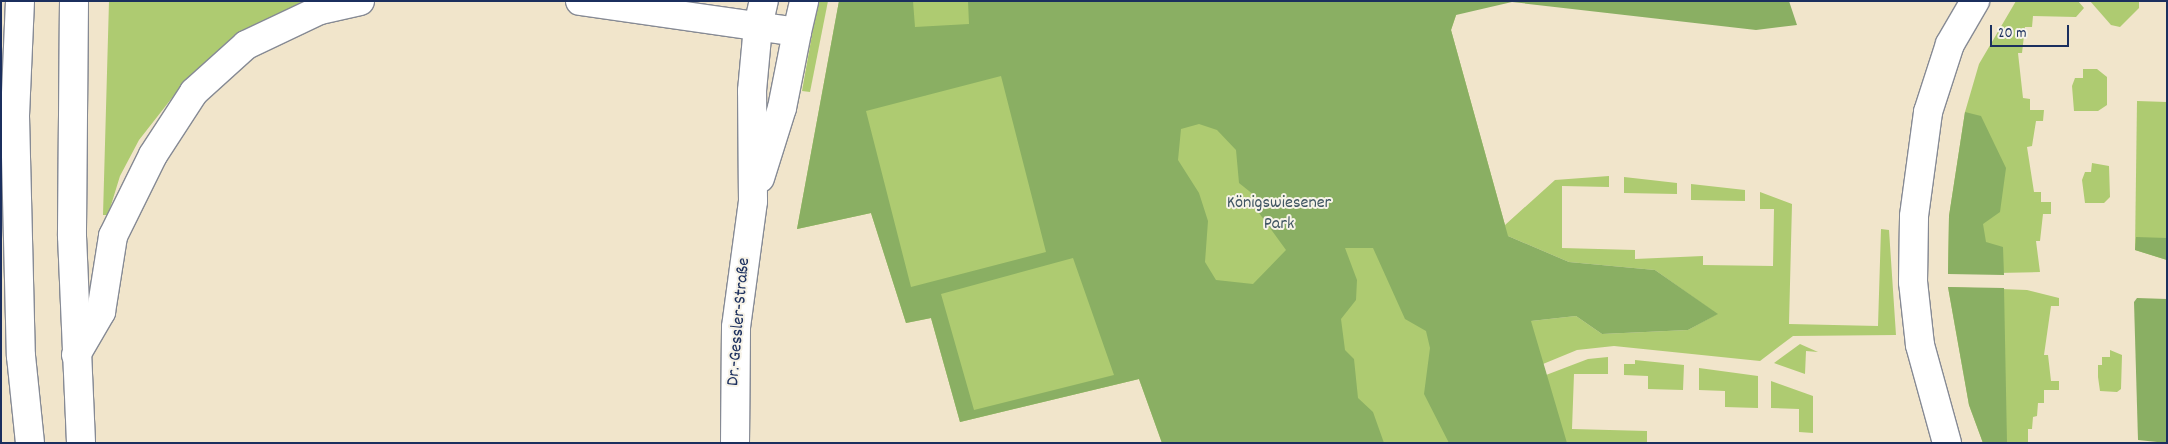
<!DOCTYPE html>
<html>
<head>
<meta charset="utf-8">
<style>
  body { margin:0 }
  #map { position:relative; width:2168px; height:444px; overflow:hidden; background:#f1e5cb; font-family:Dekko,sans-serif }
  div>[style] { position:absolute }
  .green>* { inset:0; background:#aecb71 }
  .forest>* { inset:0; background:#8aaf63 }
  .roads { filter:drop-shadow(1px 0 #868a94) drop-shadow(-1px 0 #868a94) drop-shadow(0 1px #868a94) drop-shadow(0 -1px #868a94) }
  .minor>* { height:28px; margin:-14px; padding:0 14px; transform-origin:14px; border-radius:14px; background:#fff }
  .major>* { height:28px; margin:-14px; padding:0 14px; transform-origin:14px; border-radius:14px; background:#fff }
  .highway>* { height:28px; margin:-14px; padding:0 14px; transform-origin:14px; border-radius:14px; background:#fff }
  span { translate:-50% -50%; white-space:nowrap; text-align:center; line-height:1.15; -webkit-text-stroke:4px #f7f3e8; paint-order:stroke }
  .park-label { font-size:18px; color:#405663 }
  .street-label { font-size:18px; color:#1b2f5e }
  .frame { position:absolute; inset:0; border:2px solid #1b2f5e; pointer-events:none }
  .scale { position:absolute; left:1990px; top:25px; width:79px; height:22px; box-sizing:border-box; border:2px solid #1b2f5e; border-top:0; padding-left:6px; font-size:15px; line-height:18px; white-space:nowrap; color:#1b2f5e; -webkit-text-stroke:4px #f7f3e8; paint-order:stroke }
</style>
</head>
<body>
<div id="map">
  <div class="green">
    <i style="clip-path:polygon(109px 1px,303px 1px,243px 34px,186px 80px,139px 140px,120px 176px,108px 215px,103px 215px)"></i>
    <i style="clip-path:polygon(818px 1px,828px 1px,810px 92px,802px 91px)"></i>
    <i style="clip-path:polygon(evenodd,839px 1px,1461px 1px,1451px 30px,1505px 225px,1555px 180px,1609px 176px,1609px 187px,1562px 186px,1562px 248px,1635px 250px,1635px 259px,1703px 256px,1703px 265px,1773px 266px,1774px 209px,1760px 209px,1760px 192px,1792px 204px,1789px 324px,1878px 326px,1881px 229px,1889px 230px,1896px 335px,1793px 336px,1760px 361px,1614px 346px,1577px 350px,1543px 364px,1546px 375px,1588px 359px,1608px 357px,1608px 374px,1574px 374px,1572px 429px,1647px 431px,1647px 442px,1673px 443px,1162px 443px,1139px 379px,960px 422px,931px 318px,906px 323px,871px 213px,797px 229px,839px 1px,1508px 236px,1569px 262px,1655px 270px,1717px 314px,1688px 330px,1602px 334px,1576px 316px,1531px 321px,1508px 236px)"></i>
    <i style="clip-path:polygon(2016px 1px,2078px 1px,2084px 8px,2076px 17px,2033px 16px,2032px 27px,2025px 27px,2022px 53px,2018px 53px,2023px 98px,2030px 99px,2030px 110px,2044px 110px,2043px 121px,2036px 121px,2032px 146px,2027px 147px,2034px 192px,2041px 192px,2041px 202px,2051px 202px,2051px 214px,2043px 214px,2040px 241px,2036px 241px,2040px 272px,1948px 274px,1949px 216px,1965px 112px,1979px 64px)"></i>
    <i style="clip-path:polygon(2090px 1px,2139px 1px,2139px 8px,2120px 27px,2111px 25px)"></i>
    <i style="clip-path:polygon(2083px 69px,2097px 69px,2107px 77px,2107px 105px,2098px 111px,2074px 111px,2072px 86px,2075px 78px,2083px 78px)"></i>
    <i style="clip-path:polygon(2137px 101px,2167px 102px,2167px 260px,2135px 250px)"></i>
    <i style="clip-path:polygon(2092px 163px,2109px 166px,2110px 197px,2104px 203px,2085px 203px,2082px 180px,2085px 172px,2091px 172px)"></i>
    <i style="clip-path:polygon(1624px 177px,1677px 183px,1677px 194px,1624px 193px)"></i>
    <i style="clip-path:polygon(1691px 184px,1745px 190px,1745px 201px,1691px 200px)"></i>
    <i style="clip-path:polygon(1948px 287px,2027px 290px,2059px 298px,2059px 306px,2051px 306px,2044px 355px,2048px 355px,2051px 381px,2059px 381px,2059px 390px,2044px 390px,2044px 403px,2038px 403px,2037px 416px,2033px 417px,2032px 429px,2028px 429px,2028px 443px,1983px 443px,1969px 405px)"></i>
    <i style="clip-path:polygon(1800px 344px,1818px 352px,1806px 351px,1805px 374px,1774px 363px)"></i>
    <i style="clip-path:polygon(2110px 350px,2122px 355px,2121px 389px,2117px 392px,2100px 391px,2098px 377px,2098px 365px,2102px 365px,2102px 357px,2110px 357px)"></i>
    <i style="clip-path:polygon(1635px 360px,1684px 365px,1683px 390px,1648px 389px,1648px 376px,1624px 375px,1624px 364px,1635px 364px)"></i>
    <i style="clip-path:polygon(1699px 368px,1758px 376px,1758px 408px,1725px 407px,1725px 391px,1699px 390px)"></i>
    <i style="clip-path:polygon(1771px 381px,1813px 396px,1813px 433px,1799px 432px,1799px 409px,1771px 408px)"></i>
  </div>
  <div class="forest">
    <i style="clip-path:polygon(evenodd,839px 1px,913px 1px,915px 27px,969px 24px,968px 1px,1789px 1px,1797px 25px,1756px 30px,1512px 2px,1456px 15px,1451px 30px,1508px 236px,1569px 262px,1655px 270px,1718px 314px,1688px 330px,1602px 334px,1576px 316px,1531px 321px,1567px 443px,1449px 443px,1424px 394px,1430px 348px,1426px 331px,1405px 319px,1373px 248px,1345px 248px,1357px 280px,1356px 300px,1341px 319px,1345px 350px,1354px 359px,1358px 398px,1373px 412px,1384px 443px,1162px 443px,1139px 379px,960px 422px,931px 318px,906px 323px,871px 213px,797px 229px,839px 1px,1001px 76px,1046px 252px,911px 287px,866px 111px,1001px 76px,839px 1px,1199px 124px,1217px 130px,1236px 150px,1239px 183px,1259px 199px,1259px 213px,1286px 250px,1253px 284px,1216px 280px,1205px 262px,1208px 221px,1199px 193px,1178px 160px,1181px 129px,1199px 124px,839px 1px,1073px 258px,1114px 375px,974px 410px,941px 294px,1073px 258px)"></i>
    <i style="clip-path:polygon(1965px 112px,1981px 116px,2006px 168px,2000px 212px,1983px 224px,1986px 242px,2003px 247px,2004px 275px,1948px 274px,1949px 216px)"></i>
    <i style="clip-path:polygon(2136px 237px,2167px 238px,2167px 260px,2135px 250px)"></i>
    <i style="clip-path:polygon(1948px 287px,2004px 288px,2007px 443px,1983px 443px,1969px 405px)"></i>
    <i style="clip-path:polygon(2137px 298px,2167px 299px,2167px 443px,2138px 440px,2134px 302px)"></i>
  </div>
  <div class="roads">
    <div class="minor">
      <i style="left:760px;top:178px;width:73px;rotate:-72.6deg"></i>
      <i style="left:782px;top:108px;width:77px;rotate:-78.8deg"></i>
      <i style="left:735px;top:443px;width:116px;rotate:-89.5deg"></i>
      <i style="left:736px;top:327px;width:127px;rotate:-82.3deg"></i>
      <i style="left:753px;top:201px;width:110px;rotate:-90.5deg"></i>
      <i style="left:752px;top:91px;width:65px;rotate:-84.7deg"></i>
      <i style="left:1947px;top:443px;width:102px;rotate:-105.4deg"></i>
      <i style="left:1920px;top:345px;width:63px;rotate:-96.3deg"></i>
      <i style="left:1913px;top:282px;width:66px;rotate:-89.1deg"></i>
      <i style="left:1914px;top:216px;width:105px;rotate:-82.3deg"></i>
      <i style="left:1928px;top:112px;width:71px;rotate:-72.1deg"></i>
      <i style="left:1950px;top:44px;width:50px;rotate:-59.8deg"></i>
    </div>
    <div class="major">
      <i style="left:758px;top:26px;width:26px;rotate:-77deg"></i>
      <i style="left:797px;top:32px;width:32px;rotate:-77deg"></i>
    </div>
    <div class="highway">
      <i style="left:20px;top:1px;width:115px;rotate:92.5deg"></i>
      <i style="left:15px;top:116px;width:240px;rotate:88.6deg"></i>
      <i style="left:21px;top:356px;width:87px;rotate:84.1deg"></i>
      <i style="left:74px;top:1px;width:235px;rotate:90.5deg"></i>
      <i style="left:72px;top:236px;width:207px;rotate:87.5deg"></i>
      <i style="left:580px;top:1px;width:219px;rotate:8.1deg"></i>
      <i style="left:76px;top:355px;width:50px;rotate:-59.8deg"></i>
      <i style="left:101px;top:312px;width:77px;rotate:-81deg"></i>
      <i style="left:113px;top:236px;width:90px;rotate:-63.7deg"></i>
      <i style="left:153px;top:155px;width:75px;rotate:-56.9deg"></i>
      <i style="left:194px;top:92px;width:70px;rotate:-42.1deg"></i>
      <i style="left:246px;top:45px;width:82px;rotate:-25.3deg"></i>
      <i style="left:320px;top:10px;width:41px;rotate:-12.7deg"></i>
    </div>
  </div>
  <div class="park-label">
    <span style="left:1279px;top:215px">Königswiesener<br>Park</span>
  </div>
  <div class="street-label">
    <span style="left:740px;top:322px;rotate:-85deg">Dr.-Gessler-Straße</span>
  </div>
  <div class="frame"></div>
  <div class="scale">20 m</div>
</div>
</body>
</html>
